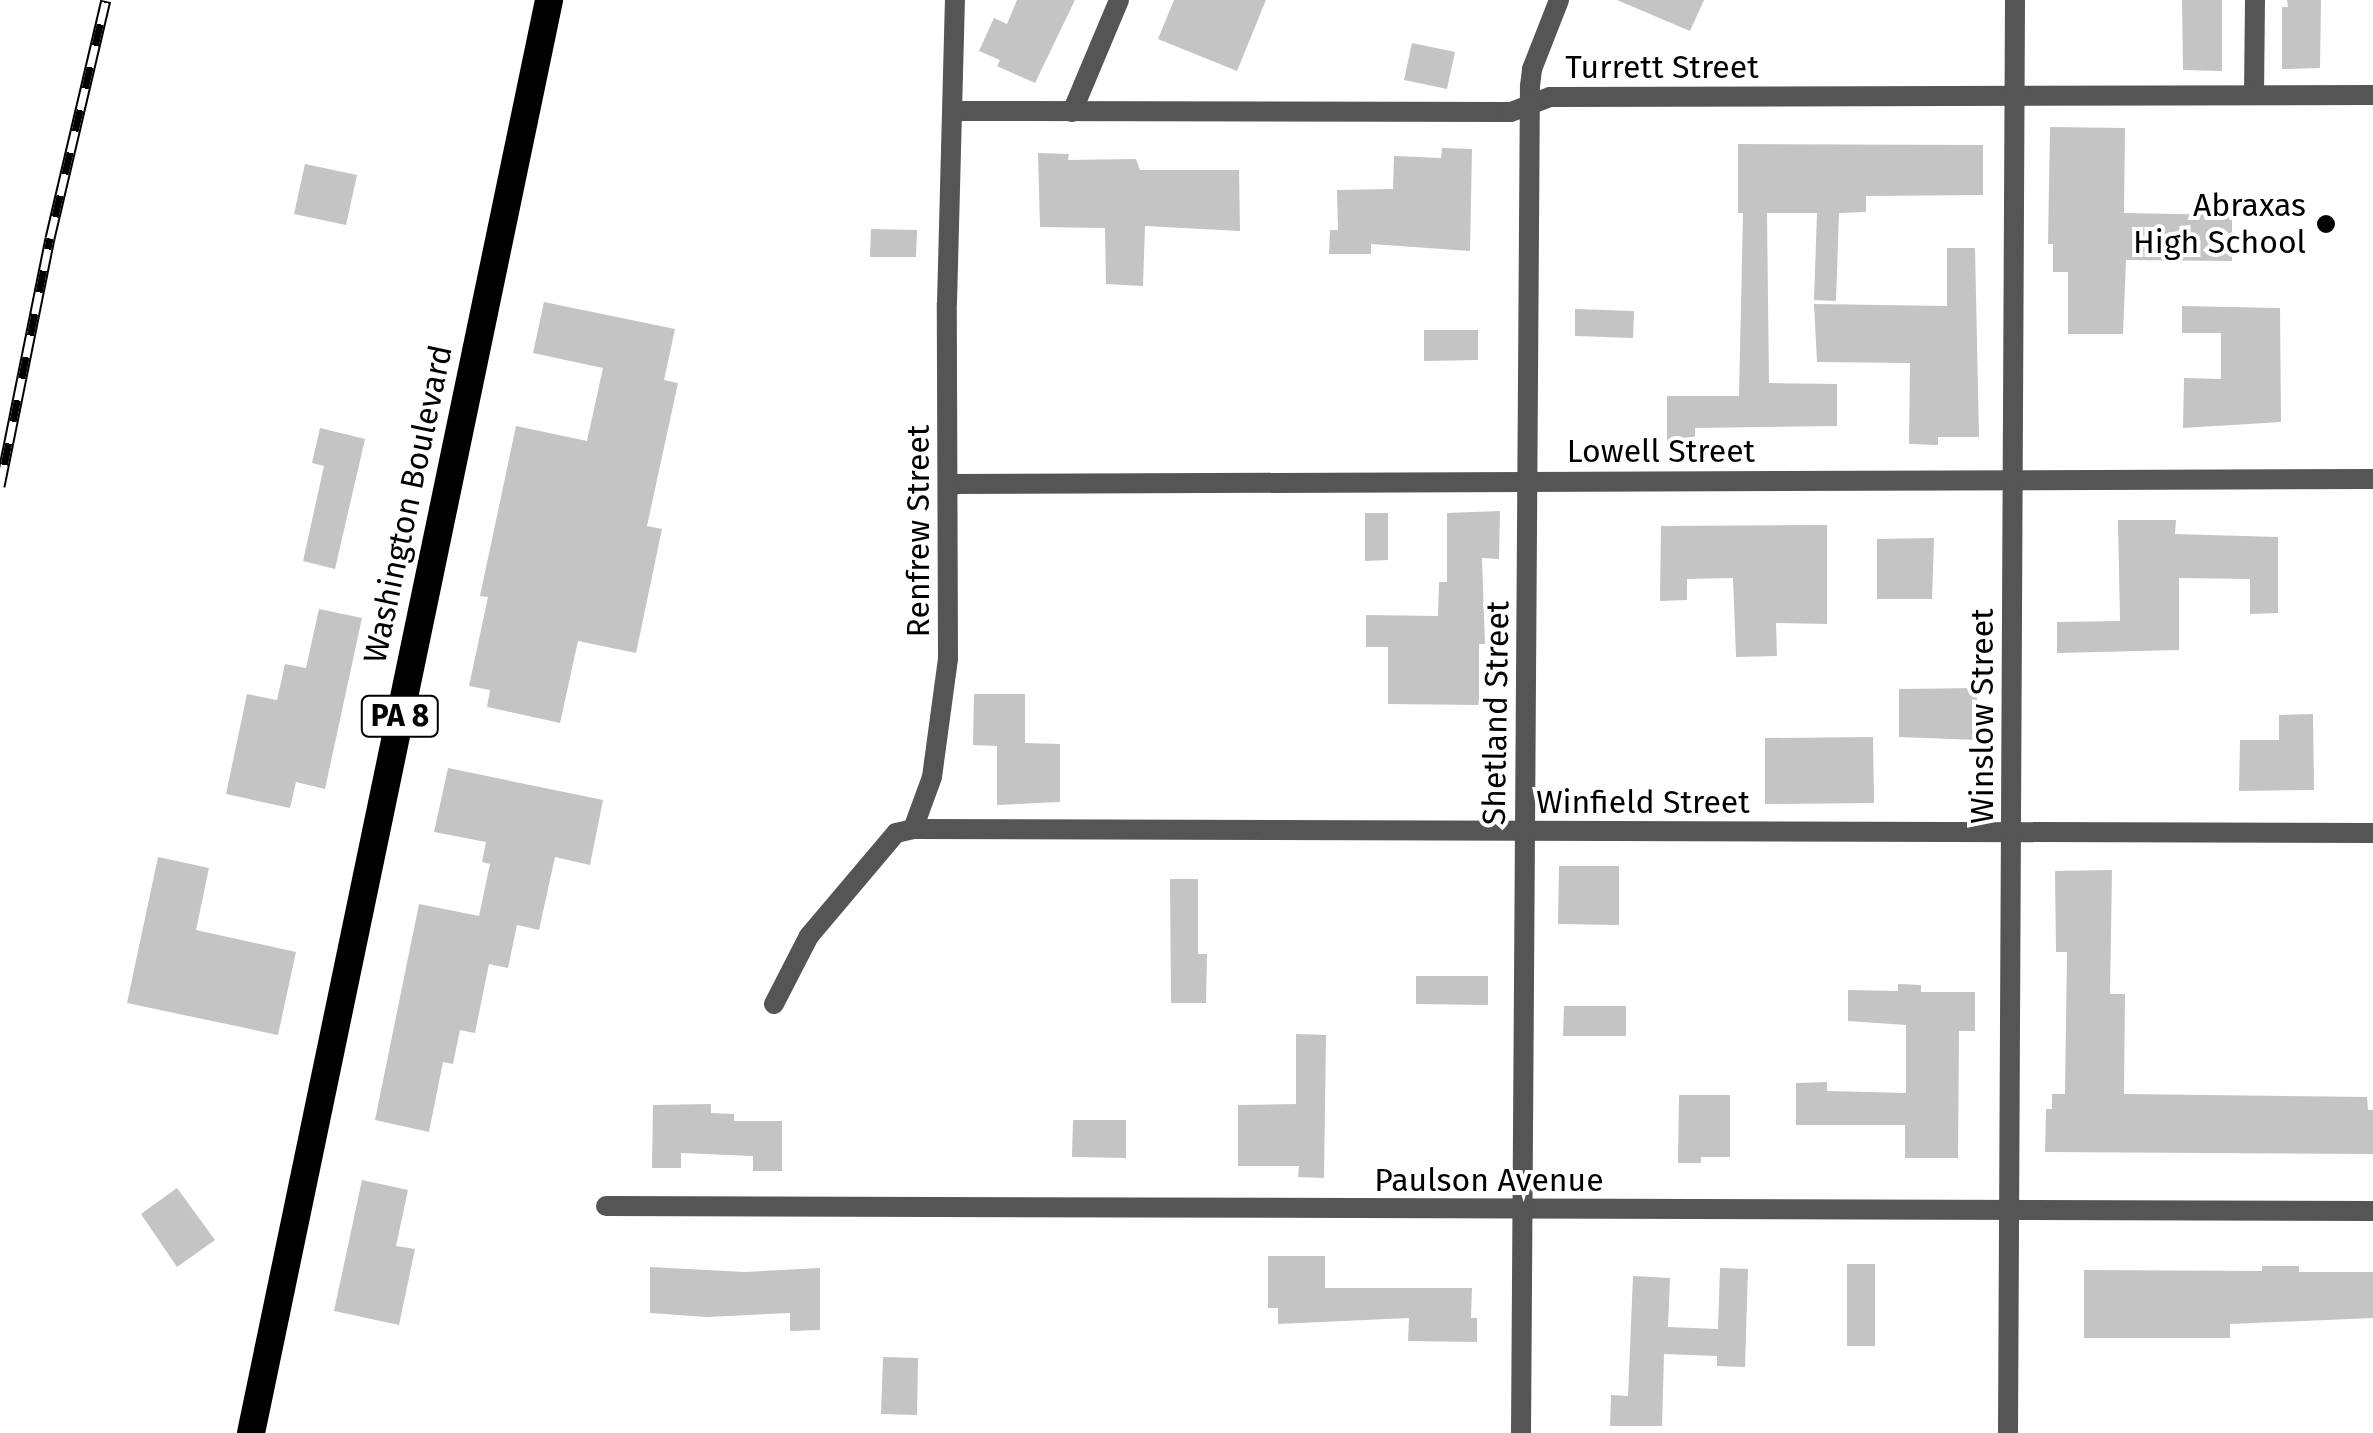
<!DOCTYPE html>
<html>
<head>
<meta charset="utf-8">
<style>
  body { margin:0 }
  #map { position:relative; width:2373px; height:1433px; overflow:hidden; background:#fff; font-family:"Fira Sans",sans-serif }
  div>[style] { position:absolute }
  .building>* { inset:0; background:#c4c4c4 }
  .minor>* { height:20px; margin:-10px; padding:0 10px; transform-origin:10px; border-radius:10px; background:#555 }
  .trunk>* { height:28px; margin:-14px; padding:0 14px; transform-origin:14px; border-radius:14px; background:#000 }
  .rail>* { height:11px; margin-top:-5.5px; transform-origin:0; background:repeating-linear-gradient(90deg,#fff 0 22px,#000 0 44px); box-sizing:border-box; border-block:2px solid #000 }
  .dots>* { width:28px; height:28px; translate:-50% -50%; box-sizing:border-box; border:5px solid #fff; border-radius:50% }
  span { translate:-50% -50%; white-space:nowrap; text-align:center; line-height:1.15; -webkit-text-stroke:8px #fff; paint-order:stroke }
  .shield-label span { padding:2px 8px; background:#fff; border:2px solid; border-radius:8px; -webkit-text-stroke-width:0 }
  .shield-label { font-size:30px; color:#000; font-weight:700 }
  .street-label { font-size:32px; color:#000 }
  .poi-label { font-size:32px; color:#000 }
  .right { translate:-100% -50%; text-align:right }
</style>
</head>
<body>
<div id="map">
  <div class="building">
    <i style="clip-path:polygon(1017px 0,1075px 0,1035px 83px,997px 66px,1000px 60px,979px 51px,994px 18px,1007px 24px)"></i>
    <i style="clip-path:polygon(1174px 0,1266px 0,1237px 71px,1158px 39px)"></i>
    <i style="clip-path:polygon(1617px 0,1704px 0,1690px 31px)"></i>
    <i style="clip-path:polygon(2182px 0,2222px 0,2222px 71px,2183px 70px)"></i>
    <i style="clip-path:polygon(2287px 0,2321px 0,2320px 68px,2282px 69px,2282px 7px,2288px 7px)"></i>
    <i style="clip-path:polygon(1412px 43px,1455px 52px,1447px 89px,1404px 80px)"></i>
    <i style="clip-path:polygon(2050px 127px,2125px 128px,2124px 213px,2232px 215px,2232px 261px,2126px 260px,2123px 334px,2068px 334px,2068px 272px,2053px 272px,2053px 244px,2048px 244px)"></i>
    <i style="clip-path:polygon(1738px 144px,1983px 145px,1983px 195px,1866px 196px,1866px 212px,1839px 213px,1836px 301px,1814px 300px,1817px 213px,1767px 213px,1769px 383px,1837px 384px,1837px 426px,1695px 428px,1695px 441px,1667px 441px,1667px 396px,1739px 396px,1743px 213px,1738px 213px)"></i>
    <i style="clip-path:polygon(1442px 148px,1472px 149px,1470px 251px,1371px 244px,1371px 254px,1329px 254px,1330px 230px,1338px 230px,1337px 190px,1393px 189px,1394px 156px,1441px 158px)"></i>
    <i style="clip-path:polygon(1038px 153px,1069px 154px,1068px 160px,1136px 159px,1140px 170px,1239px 170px,1240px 231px,1145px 226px,1143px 286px,1106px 284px,1105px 228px,1040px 227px)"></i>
    <i style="clip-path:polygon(305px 164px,357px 175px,346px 225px,294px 214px)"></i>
    <i style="clip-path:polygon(871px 229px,917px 230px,916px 257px,870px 257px)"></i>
    <i style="clip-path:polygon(1947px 248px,1975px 248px,1979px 437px,1938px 437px,1938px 445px,1909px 444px,1910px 363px,1817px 362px,1814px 304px,1947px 306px)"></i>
    <i style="clip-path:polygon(544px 302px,675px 329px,664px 380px,678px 383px,647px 526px,662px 529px,636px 653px,578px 641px,560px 723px,487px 707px,490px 690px,469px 686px,488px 597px,480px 596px,516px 426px,587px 441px,603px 368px,533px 353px)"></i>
    <i style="clip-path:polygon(2182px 306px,2280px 308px,2281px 422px,2183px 428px,2184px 378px,2221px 379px,2221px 333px,2182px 333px)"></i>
    <i style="clip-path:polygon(1575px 309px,1634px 311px,1633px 338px,1575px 336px)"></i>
    <i style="clip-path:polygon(1424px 330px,1478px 330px,1478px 360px,1424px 361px)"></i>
    <i style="clip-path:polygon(320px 428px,365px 439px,335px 569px,303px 561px,324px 466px,312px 463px)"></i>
    <i style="clip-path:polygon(1500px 511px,1499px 559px,1482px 558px,1485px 644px,1479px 644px,1479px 705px,1388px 704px,1388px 647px,1366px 647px,1366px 615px,1438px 616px,1439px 582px,1447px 582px,1447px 513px)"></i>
    <i style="clip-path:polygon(1365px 513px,1388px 513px,1388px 560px,1365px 561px)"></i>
    <i style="clip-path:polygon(2118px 520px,2176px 520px,2175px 534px,2278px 537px,2278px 613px,2250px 614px,2250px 579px,2179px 578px,2179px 650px,2057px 653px,2057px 622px,2120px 621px)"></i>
    <i style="clip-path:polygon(1827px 525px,1827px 624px,1776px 623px,1777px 656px,1736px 657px,1733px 578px,1687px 579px,1687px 600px,1660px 601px,1661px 526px)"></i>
    <i style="clip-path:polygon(1934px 538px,1932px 599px,1877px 599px,1877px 539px)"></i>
    <i style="clip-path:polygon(319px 609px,362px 618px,325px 789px,296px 782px,290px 808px,226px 794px,247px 694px,277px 700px,285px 664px,306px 668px)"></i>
    <i style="clip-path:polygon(1977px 688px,1977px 740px,1899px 737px,1899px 689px)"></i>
    <i style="clip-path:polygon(974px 694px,1025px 694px,1025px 743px,1060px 744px,1060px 802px,997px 805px,997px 746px,973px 745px)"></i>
    <i style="clip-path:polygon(2313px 714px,2314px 790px,2239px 791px,2240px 740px,2279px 740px,2279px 715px)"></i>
    <i style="clip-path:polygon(1873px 737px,1874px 803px,1765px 804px,1765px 738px)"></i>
    <i style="clip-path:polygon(448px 768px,603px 800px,590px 865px,555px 857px,539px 930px,517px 925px,508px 968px,489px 964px,475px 1033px,460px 1030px,453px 1064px,443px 1062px,429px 1132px,375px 1120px,419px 904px,479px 916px,490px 864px,482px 862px,486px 842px,434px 832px)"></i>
    <i style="clip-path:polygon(158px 857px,209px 868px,196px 930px,296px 952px,278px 1035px,127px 1003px)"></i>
    <i style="clip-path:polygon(1559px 866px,1619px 866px,1619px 925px,1558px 924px)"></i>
    <i style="clip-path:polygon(2112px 870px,2110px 994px,2125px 994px,2124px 1094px,2367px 1097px,2368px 1110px,2373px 1110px,2373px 1154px,2045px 1152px,2046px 1109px,2052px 1109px,2052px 1094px,2065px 1094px,2067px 952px,2056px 952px,2055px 871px)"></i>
    <i style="clip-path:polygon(1170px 879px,1198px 879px,1198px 954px,1207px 954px,1206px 1003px,1171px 1003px)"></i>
    <i style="clip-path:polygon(1416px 976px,1488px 976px,1488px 1005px,1416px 1004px)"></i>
    <i style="clip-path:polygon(1898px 984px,1921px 985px,1921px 992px,1975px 992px,1975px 1031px,1959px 1031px,1958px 1158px,1905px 1158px,1905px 1125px,1796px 1125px,1796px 1083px,1827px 1082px,1827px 1091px,1906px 1093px,1906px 1025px,1848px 1021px,1848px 990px,1898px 991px)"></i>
    <i style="clip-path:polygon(1564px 1006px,1626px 1006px,1626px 1036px,1563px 1036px)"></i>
    <i style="clip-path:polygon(1296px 1034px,1326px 1035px,1324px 1178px,1298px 1177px,1299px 1166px,1238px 1166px,1238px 1105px,1296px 1104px)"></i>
    <i style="clip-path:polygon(1679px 1095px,1730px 1095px,1730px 1157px,1701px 1157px,1701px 1163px,1678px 1163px)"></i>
    <i style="clip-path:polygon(711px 1104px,711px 1113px,734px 1114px,734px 1121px,782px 1121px,782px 1171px,753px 1171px,753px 1156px,681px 1153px,681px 1168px,652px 1168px,653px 1105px)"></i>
    <i style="clip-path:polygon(1073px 1120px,1126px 1120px,1126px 1158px,1072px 1157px)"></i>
    <i style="clip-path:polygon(362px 1180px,408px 1190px,396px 1246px,415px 1249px,399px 1325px,334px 1311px)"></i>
    <i style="clip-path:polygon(177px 1188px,215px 1240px,177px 1267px,141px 1214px)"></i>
    <i style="clip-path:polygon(1268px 1256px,1325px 1256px,1325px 1288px,1472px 1288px,1471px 1318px,1477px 1318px,1477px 1342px,1408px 1341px,1409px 1318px,1278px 1324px,1278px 1308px,1268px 1308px)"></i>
    <i style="clip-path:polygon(1847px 1264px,1875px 1264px,1875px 1346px,1847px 1346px)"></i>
    <i style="clip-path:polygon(2262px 1266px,2299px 1266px,2299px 1272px,2373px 1272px,2373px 1318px,2230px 1324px,2230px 1338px,2084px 1338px,2084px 1270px,2262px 1271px)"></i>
    <i style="clip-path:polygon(650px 1267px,744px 1272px,820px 1268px,820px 1330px,790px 1331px,790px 1313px,707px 1317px,650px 1313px)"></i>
    <i style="clip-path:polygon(1720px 1268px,1748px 1269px,1745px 1367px,1717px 1366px,1717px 1356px,1664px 1354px,1662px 1426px,1610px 1426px,1611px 1395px,1628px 1396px,1633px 1276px,1670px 1278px,1668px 1327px,1718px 1329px)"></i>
    <i style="clip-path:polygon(883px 1357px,918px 1358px,917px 1415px,881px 1414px)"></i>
  </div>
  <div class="minor">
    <i style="left:2254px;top:95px;width:95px;rotate:-89.4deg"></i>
    <i style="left:954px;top:111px;width:557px;rotate:0.1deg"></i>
    <i style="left:1511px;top:112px;width:42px;rotate:-21deg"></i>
    <i style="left:1550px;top:97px;width:823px;rotate:-0.14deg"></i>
    <i style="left:1072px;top:112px;width:121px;rotate:-67.2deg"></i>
    <i style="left:949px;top:484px;width:1424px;rotate:-0.2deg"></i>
    <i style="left:913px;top:829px;width:1460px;rotate:0.16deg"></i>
    <i style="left:774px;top:1004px;width:76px;rotate:-62.8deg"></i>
    <i style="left:809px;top:936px;width:135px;rotate:-49.8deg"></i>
    <i style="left:896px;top:833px;width:17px;rotate:-13deg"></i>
    <i style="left:913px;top:829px;width:55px;rotate:-69.9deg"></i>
    <i style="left:932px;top:777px;width:120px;rotate:-82.3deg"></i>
    <i style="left:948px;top:658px;width:355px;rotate:-90.2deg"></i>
    <i style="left:947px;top:303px;width:303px;rotate:-88.5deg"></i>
    <i style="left:606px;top:1206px;width:1767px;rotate:0.16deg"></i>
    <i style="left:1521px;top:1433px;width:1347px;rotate:-89.62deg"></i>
    <i style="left:1530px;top:86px;width:17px;rotate:-83deg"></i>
    <i style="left:1532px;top:69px;width:74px;rotate:-68.6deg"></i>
    <i style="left:2008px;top:1433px;width:1433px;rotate:-89.72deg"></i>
  </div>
  <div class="trunk">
    <i style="left:251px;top:1433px;width:1464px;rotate:-78.25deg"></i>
  </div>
  <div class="rail">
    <i style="left:0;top:486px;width:253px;rotate:-78.6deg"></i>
    <i style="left:50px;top:238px;width:244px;rotate:-76.8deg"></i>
  </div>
  <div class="dots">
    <i style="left:2326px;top:224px;background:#000"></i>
  </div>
  <div class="shield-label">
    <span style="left:400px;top:716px">PA 8</span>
  </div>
  <div class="street-label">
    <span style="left:1662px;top:67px">Turrett Street</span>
    <span style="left:1661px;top:451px">Lowell Street</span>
    <span style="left:408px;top:504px;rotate:-78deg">Washington Boulevard</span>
    <span style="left:918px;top:531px;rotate:-90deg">Renfrew Street</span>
    <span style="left:1496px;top:713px;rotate:-89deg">Shetland Street</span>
    <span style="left:1982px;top:716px;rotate:-90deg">Winslow Street</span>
    <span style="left:1643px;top:802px">Winfield Street</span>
    <span style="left:1489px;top:1180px">Paulson Avenue</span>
  </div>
  <div class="poi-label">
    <span class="right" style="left:2306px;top:224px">Abraxas<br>High School</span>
  </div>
</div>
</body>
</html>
